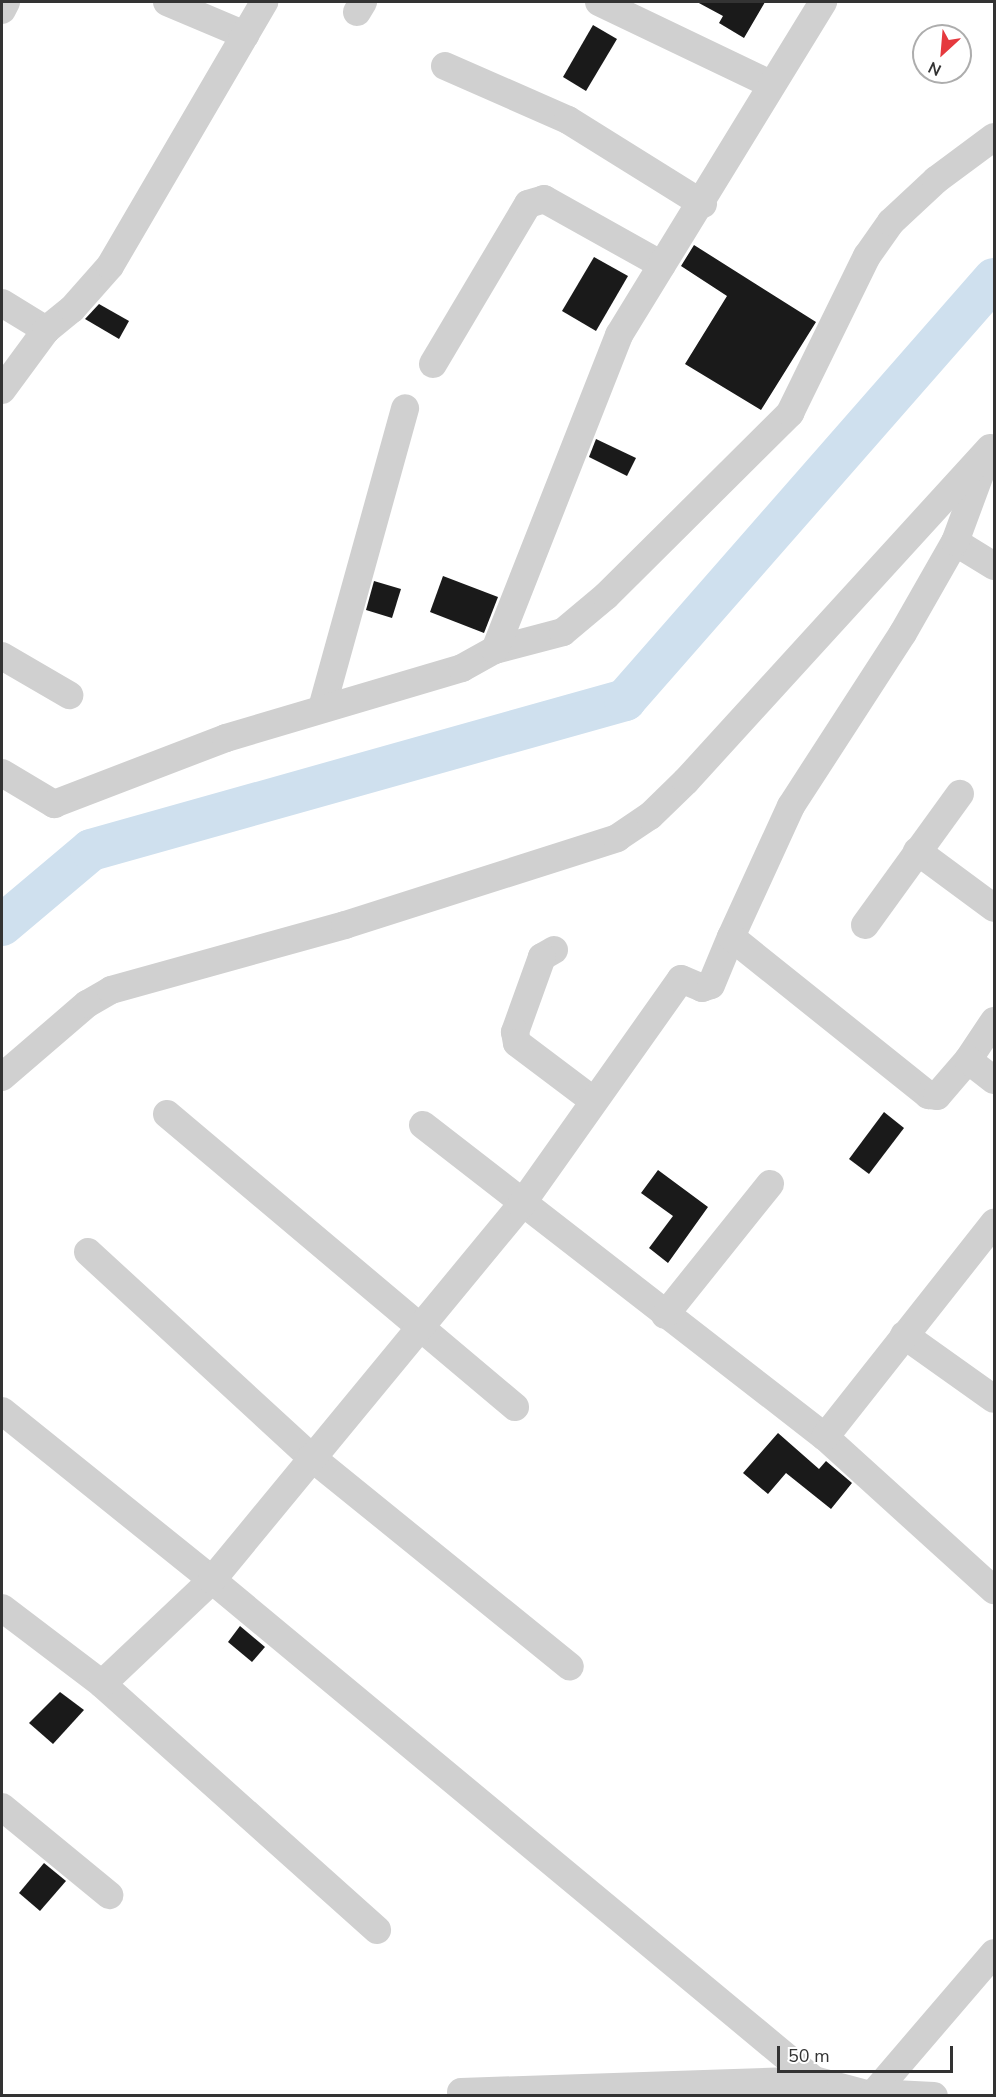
<!DOCTYPE html>
<html>
<head>
<meta charset="utf-8">
<style>
  body { margin:0 }
  #map { position:relative; width:996px; height:2097px; overflow:hidden; background:#fff; font-family:"Nunito Sans",sans-serif }
  div>[style] { position:absolute }
  .river>* { height:42px; margin:-21px; padding:0 21px; transform-origin:21px; border-radius:21px; background:#cfe0ee }
  .building>* { inset:0; background:#1a1a1a }
  .minor>* { height:28px; margin:-14px; padding:0 14px; transform-origin:14px; border-radius:14px; background:#d0d0d0 }
  span { translate:-50% -50%; white-space:nowrap; text-align:center; line-height:1.15; -webkit-text-stroke:6px #fff; paint-order:stroke }
  .frame { position:absolute; inset:0; border:3px solid #333; pointer-events:none }
  .north { position:absolute; left:912px; top:24px; width:60px; height:60px; box-sizing:border-box; background:#fff; border:2px solid #adadad; border-radius:50%; rotate:206deg; font-size:16px; font-weight:700; line-height:24px; text-align:center; color:#333 }
  .north::after { content:''; display:block; margin:auto; width:21px; height:27px; background:#e5393e; clip-path:polygon(50% 0,100% 100%,50% 72%,0 100%) }
  .scale { position:absolute; left:777px; top:2046px; width:176px; height:27px; box-sizing:border-box; border:3px solid #333; border-top:0; padding-left:8px; font-size:18px; line-height:21px; white-space:nowrap; color:#333; -webkit-text-stroke:4px #fff; paint-order:stroke }
</style>
</head>
<body>
<div id="map">
  <div class="river">
    <i style="left:2px;top:925px;width:116px;rotate:-40.1deg"></i>
    <i style="left:91px;top:850px;width:555px;rotate:-15.69deg"></i>
    <i style="left:625px;top:700px;width:560px;rotate:-48.77deg"></i>
  </div>
  <div class="building">
    <i style="clip-path:polygon(697px 2px,765px 2px,744px 38px,719px 23px,723px 16px)"></i>
    <i style="clip-path:polygon(593px 25px,617px 39px,586px 91px,563px 77px)"></i>
    <i style="clip-path:polygon(694px 245px,816px 322px,761px 410px,685px 364px,727px 296px,681px 266px)"></i>
    <i style="clip-path:polygon(594px 257px,628px 276px,596px 331px,562px 311px)"></i>
    <i style="clip-path:polygon(99px 304px,129px 321px,119px 339px,85px 319px)"></i>
    <i style="clip-path:polygon(596px 439px,636px 458px,627px 476px,589px 457px)"></i>
    <i style="clip-path:polygon(443px 576px,498px 597px,484px 633px,430px 612px)"></i>
    <i style="clip-path:polygon(374px 581px,401px 589px,392px 618px,366px 610px)"></i>
    <i style="clip-path:polygon(884px 1112px,904px 1128px,869px 1174px,849px 1159px)"></i>
    <i style="clip-path:polygon(658px 1170px,708px 1207px,668px 1263px,649px 1248px,673px 1216px,641px 1193px)"></i>
    <i style="clip-path:polygon(778px 1433px,819px 1469px,826px 1461px,852px 1483px,831px 1509px,786px 1473px,768px 1494px,743px 1473px)"></i>
    <i style="clip-path:polygon(240px 1626px,265px 1647px,252px 1662px,228px 1642px)"></i>
    <i style="clip-path:polygon(60px 1692px,84px 1710px,53px 1744px,29px 1723px)"></i>
    <i style="clip-path:polygon(44px 1863px,66px 1881px,40px 1911px,19px 1893px)"></i>
  </div>
  <div class="minor">
    <i style="left:167px;top:2px;width:85px;rotate:22.9deg"></i>
    <i style="left:599px;top:2px;width:190px;rotate:25.6deg"></i>
    <i style="left:2px;top:10px;width:9px;rotate:-63deg"></i>
    <i style="left:357px;top:12px;width:12px;rotate:-59deg"></i>
    <i style="left:445px;top:66px;width:134px;rotate:23.7deg"></i>
    <i style="left:568px;top:120px;width:159px;rotate:31.9deg"></i>
    <i style="left:2px;top:303px;width:52px;rotate:31.5deg"></i>
    <i style="left:433px;top:364px;width:186px;rotate:-59.3deg"></i>
    <i style="left:528px;top:204px;width:17px;rotate:-17deg"></i>
    <i style="left:544px;top:199px;width:135px;rotate:29.2deg"></i>
    <i style="left:2px;top:390px;width:74px;rotate:-53.7deg"></i>
    <i style="left:46px;top:330px;width:33px;rotate:-39deg"></i>
    <i style="left:72px;top:309px;width:57px;rotate:-48.5deg"></i>
    <i style="left:110px;top:266px;width:306px;rotate:-59.7deg"></i>
    <i style="left:955px;top:542px;width:46px;rotate:31.6deg"></i>
    <i style="left:495px;top:650px;width:70px;rotate:-14.8deg"></i>
    <i style="left:563px;top:632px;width:56px;rotate:-39.9deg"></i>
    <i style="left:606px;top:596px;width:260px;rotate:-44.8deg"></i>
    <i style="left:790px;top:413px;width:175px;rotate:-63.9deg"></i>
    <i style="left:867px;top:256px;width:42px;rotate:-54.8deg"></i>
    <i style="left:891px;top:222px;width:62px;rotate:-43deg"></i>
    <i style="left:936px;top:180px;width:72px;rotate:-36.6deg"></i>
    <i style="left:2px;top:656px;width:78px;rotate:30.2deg"></i>
    <i style="left:322px;top:708px;width:311px;rotate:-74.5deg"></i>
    <i style="left:2px;top:773px;width:61px;rotate:30.8deg"></i>
    <i style="left:54px;top:804px;width:184px;rotate:-21deg"></i>
    <i style="left:226px;top:738px;width:246px;rotate:-16.5deg"></i>
    <i style="left:462px;top:668px;width:38px;rotate:-29deg"></i>
    <i style="left:495px;top:650px;width:339px;rotate:-68.5deg"></i>
    <i style="left:619px;top:335px;width:391px;rotate:-58.5deg"></i>
    <i style="left:917px;top:851px;width:96px;rotate:36.5deg"></i>
    <i style="left:865px;top:925px;width:162px;rotate:-54.1deg"></i>
    <i style="left:731px;top:937px;width:144px;rotate:-65.4deg"></i>
    <i style="left:791px;top:806px;width:206px;rotate:-57.1deg"></i>
    <i style="left:903px;top:633px;width:105px;rotate:-60.3deg"></i>
    <i style="left:955px;top:542px;width:86px;rotate:-69.7deg"></i>
    <i style="left:554px;top:950px;width:14px;rotate:150deg"></i>
    <i style="left:542px;top:957px;width:80px;rotate:109.8deg"></i>
    <i style="left:515px;top:1032px;width:11px;rotate:80deg"></i>
    <i style="left:517px;top:1043px;width:96px;rotate:37deg"></i>
    <i style="left:968px;top:1060px;width:47px;rotate:-56.3deg"></i>
    <i style="left:2px;top:1077px;width:112px;rotate:-40.7deg"></i>
    <i style="left:87px;top:1004px;width:28px;rotate:-30deg"></i>
    <i style="left:111px;top:990px;width:243px;rotate:-15.5deg"></i>
    <i style="left:345px;top:925px;width:286px;rotate:-17.7deg"></i>
    <i style="left:617px;top:838px;width:40px;rotate:-34deg"></i>
    <i style="left:650px;top:816px;width:50px;rotate:-44.2deg"></i>
    <i style="left:686px;top:781px;width:451px;rotate:-47.6deg"></i>
    <i style="left:167px;top:1114px;width:455px;rotate:40.1deg"></i>
    <i style="left:423px;top:1125px;width:509px;rotate:37.82deg"></i>
    <i style="left:825px;top:1437px;width:228px;rotate:42.2deg"></i>
    <i style="left:88px;top:1252px;width:303px;rotate:42.6deg"></i>
    <i style="left:311px;top:1457px;width:333px;rotate:39deg"></i>
    <i style="left:665px;top:1315px;width:168px;rotate:-51.3deg"></i>
    <i style="left:904px;top:1335px;width:110px;rotate:35.4deg"></i>
    <i style="left:2px;top:1411px;width:270px;rotate:38.8deg"></i>
    <i style="left:212px;top:1580px;width:783px;rotate:39.71deg"></i>
    <i style="left:814px;top:2080px;width:62px;rotate:14.9deg"></i>
    <i style="left:825px;top:1437px;width:273px;rotate:-51.7deg"></i>
    <i style="left:2px;top:1608px;width:126px;rotate:37.2deg"></i>
    <i style="left:102px;top:1684px;width:369px;rotate:41.8deg"></i>
    <i style="left:102px;top:1684px;width:151px;rotate:-43.4deg"></i>
    <i style="left:212px;top:1580px;width:486px;rotate:-50.5deg"></i>
    <i style="left:521px;top:1205px;width:277px;rotate:-54.7deg"></i>
    <i style="left:681px;top:979px;width:23px;rotate:23deg"></i>
    <i style="left:702px;top:988px;width:9px;rotate:-18deg"></i>
    <i style="left:711px;top:985px;width:52px;rotate:-67.4deg"></i>
    <i style="left:731px;top:937px;width:253px;rotate:38.7deg"></i>
    <i style="left:928px;top:1095px;width:9px;rotate:6deg"></i>
    <i style="left:937px;top:1096px;width:48px;rotate:-49.3deg"></i>
    <i style="left:968px;top:1060px;width:33px;rotate:38deg"></i>
    <i style="left:2px;top:1807px;width:139px;rotate:39.4deg"></i>
    <i style="left:461px;top:2092px;width:353px;rotate:-1.9deg"></i>
    <i style="left:874px;top:2093px;width:184px;rotate:-49.4deg"></i>
    <i style="left:874px;top:2093px;width:60px;rotate:2.9deg"></i>
  </div>
  <div class="frame"></div>
  <div class="north">N</div>
  <div class="scale">50 m</div>
</div>
</body>
</html>
